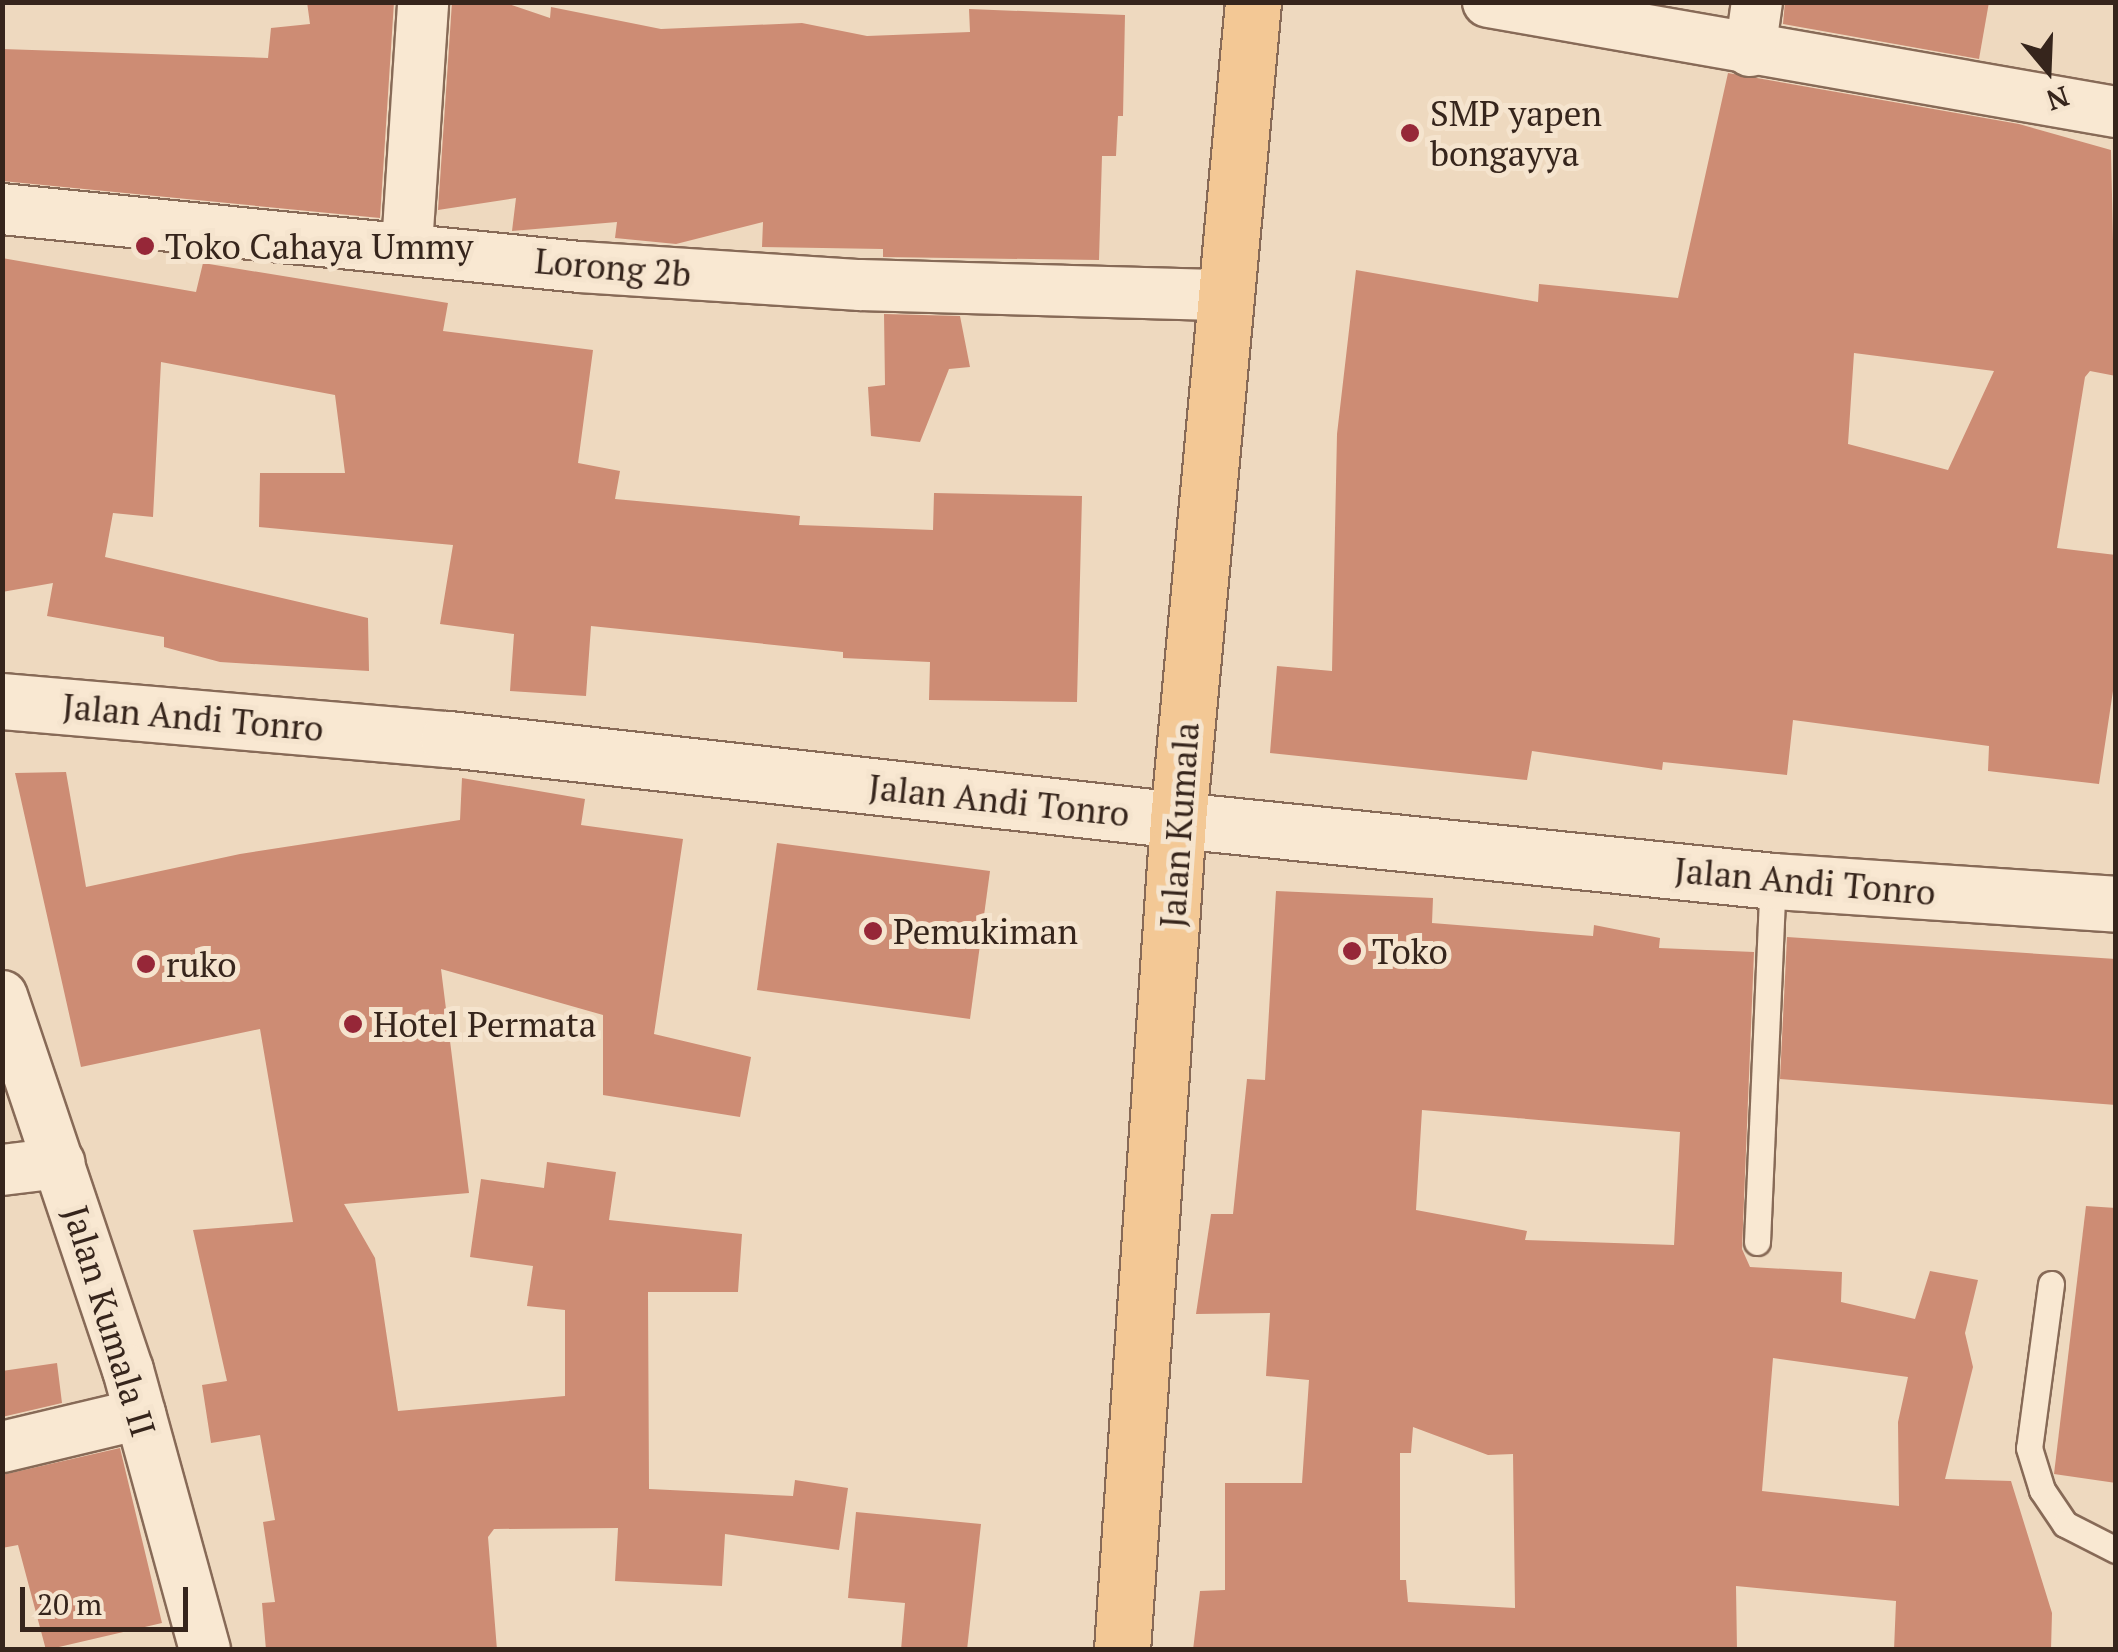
<!DOCTYPE html>
<html>
<head>
<meta charset="utf-8">
<style>
  body { margin:0 }
  #map { position:relative; width:2118px; height:1652px; overflow:hidden; background:#eed9bf; font-family:"PT Serif",serif }
  div>[style] { position:absolute }
  .building>* { inset:0; background:#cd8c74 }
  .roads { filter:drop-shadow(2px 0 #876a57) drop-shadow(-2px 0 #876a57) drop-shadow(0 2px #876a57) drop-shadow(0 -2px #876a57) }
  .service>* { height:25px; margin:-12.5px; padding:0 12.5px; transform-origin:12.5px; border-radius:12.5px; background:#f9e8d2 }
  .minor>* { height:50px; margin:-25px; padding:0 25px; transform-origin:25px; border-radius:25px; background:#f9e8d2 }
  .tertiary>* { height:55px; margin:-27.5px; padding:0 27.5px; transform-origin:27.5px; border-radius:27.5px; background:#f9e8d2 }
  .secondary>* { height:55px; margin:-27.5px; padding:0 27.5px; transform-origin:27.5px; border-radius:27.5px; background:#f9e8d2 }
  .primary>* { height:55px; margin:-27.5px; padding:0 27.5px; transform-origin:27.5px; border-radius:27.5px; background:#f3c895 }
  .dots>* { width:28px; height:28px; translate:-50% -50%; box-sizing:border-box; border:5px solid #f5e4ce; border-radius:50% }
  span { translate:-50% -50%; white-space:nowrap; text-align:center; line-height:1.15; -webkit-text-stroke:10px #f5e4ce; paint-order:stroke }
  .poi-label { font-size:35px; color:#36251c }
  .left { translate:0 -50%; text-align:left }
  .street-label { font-size:35px; color:#36251c }
  .frame { position:absolute; inset:0; border:5px solid #36251c; pointer-events:none }
  .north { position:absolute; left:1998px; top:20px; width:100px; height:100px; -webkit-text-stroke:8px #f5e4ce; paint-order:stroke; rotate:161deg; font-size:28px; font-weight:700; line-height:40px; text-align:center; color:#36251c }
  .north::after { content:''; display:block; margin:auto; width:35px; height:45px; background:#36251c; clip-path:polygon(50% 0,100% 100%,50% 72%,0 100%) }
  .scale { position:absolute; left:20px; top:1587px; width:168px; height:45px; box-sizing:border-box; border:5px solid #36251c; border-top:0; padding-left:12px; font-size:30px; line-height:35px; white-space:nowrap; color:#36251c; -webkit-text-stroke:8px #f5e4ce; paint-order:stroke }
</style>
</head>
<body>
<div id="map">
  <div class="building">
    <i style="clip-path:polygon(307px 2px,394px 2px,380px 218px,2px 181px,2px 49px,268px 58px,271px 28px,310px 24px)"></i>
    <i style="clip-path:polygon(452px 2px,503px 2px,550px 18px,551px 7px,661px 29px,802px 23px,867px 36px,970px 32px,969px 9px,1125px 15px,1123px 116px,1118px 116px,1116px 156px,1102px 156px,1099px 260px,883px 257px,883px 249px,762px 247px,763px 222px,676px 244px,615px 238px,617px 222px,512px 231px,516px 198px,438px 210px)"></i>
    <i style="clip-path:polygon(1785px 2px,1989px 2px,1979px 59px,1783px 24px)"></i>
    <i style="clip-path:polygon(evenodd,1728px 73px,2019px 124px,2111px 150px,2116px 376px,2090px 371px,2085px 377px,2057px 548px,2116px 555px,2116px 671px,2099px 784px,1988px 771px,1989px 746px,1793px 720px,1787px 775px,1663px 762px,1662px 770px,1532px 751px,1527px 780px,1270px 753px,1277px 666px,1332px 671px,1337px 434px,1356px 270px,1538px 302px,1539px 284px,1678px 298px,1728px 73px,1854px 353px,1994px 371px,1948px 470px,1848px 444px,1854px 353px)"></i>
    <i style="clip-path:polygon(2px 258px,196px 292px,203px 263px,448px 303px,443px 331px,593px 350px,578px 463px,620px 471px,615px 499px,800px 516px,799px 525px,933px 530px,934px 493px,1082px 496px,1077px 702px,929px 700px,930px 662px,843px 658px,843px 652px,591px 626px,586px 696px,510px 691px,514px 634px,440px 624px,453px 545px,259px 527px,260px 473px,345px 473px,335px 395px,161px 362px,153px 517px,113px 513px,105px 557px,368px 618px,369px 671px,220px 662px,164px 647px,164px 637px,47px 616px,53px 583px,2px 592px)"></i>
    <i style="clip-path:polygon(884px 314px,960px 316px,970px 367px,949px 369px,920px 442px,871px 436px,868px 387px,885px 385px)"></i>
    <i style="clip-path:polygon(66px 772px,86px 887px,240px 854px,460px 820px,462px 778px,585px 799px,581px 825px,683px 839px,654px 1034px,751px 1057px,740px 1117px,603px 1095px,603px 1015px,441px 969px,469px 1193px,344px 1204px,375px 1258px,398px 1411px,565px 1396px,565px 1310px,527px 1306px,533px 1266px,470px 1257px,481px 1179px,544px 1188px,547px 1162px,616px 1172px,609px 1220px,742px 1234px,738px 1292px,648px 1292px,649px 1489px,793px 1496px,795px 1480px,848px 1488px,839px 1550px,725px 1534px,722px 1586px,615px 1581px,618px 1528px,494px 1529px,488px 1537px,497px 1650px,266px 1650px,262px 1603px,275px 1602px,263px 1522px,275px 1520px,260px 1435px,211px 1443px,202px 1385px,227px 1381px,193px 1230px,293px 1222px,260px 1029px,81px 1067px,15px 773px)"></i>
    <i style="clip-path:polygon(777px 843px,990px 871px,970px 1019px,757px 990px)"></i>
    <i style="clip-path:polygon(evenodd,1276px 891px,1433px 898px,1432px 923px,1593px 936px,1594px 925px,1660px 938px,1659px 948px,1754px 952px,1742px 1249px,1750px 1267px,1842px 1272px,1841px 1302px,1915px 1319px,1930px 1271px,1978px 1280px,1965px 1333px,1973px 1367px,1945px 1479px,2011px 1481px,2052px 1613px,2051px 1650px,1894px 1650px,1896px 1601px,1736px 1586px,1737px 1650px,1193px 1650px,1200px 1591px,1225px 1590px,1225px 1483px,1302px 1483px,1309px 1380px,1266px 1376px,1270px 1313px,1196px 1314px,1211px 1214px,1233px 1214px,1247px 1079px,1265px 1080px,1276px 891px,1422px 1110px,1680px 1132px,1674px 1245px,1525px 1240px,1527px 1231px,1416px 1210px,1422px 1110px,1276px 891px,1773px 1358px,1908px 1377px,1898px 1422px,1899px 1506px,1762px 1491px,1773px 1358px,1276px 891px,1413px 1427px,1488px 1455px,1513px 1454px,1515px 1608px,1408px 1602px,1406px 1580px,1400px 1580px,1400px 1453px,1411px 1453px,1413px 1427px)"></i>
    <i style="clip-path:polygon(1787px 937px,2116px 959px,2116px 1105px,1780px 1079px)"></i>
    <i style="clip-path:polygon(2086px 1206px,2116px 1208px,2116px 1483px,2054px 1474px)"></i>
    <i style="clip-path:polygon(57px 1363px,62px 1403px,2px 1417px,2px 1371px)"></i>
    <i style="clip-path:polygon(120px 1448px,162px 1623px,46px 1650px,18px 1545px,2px 1548px,2px 1475px)"></i>
    <i style="clip-path:polygon(856px 1512px,981px 1524px,967px 1650px,901px 1650px,905px 1603px,848px 1598px)"></i>
  </div>
  <div class="roads">
    <div class="service">
      <i style="left:1757px;top:1242px;width:361px;rotate:-87.5deg"></i>
      <i style="left:2051px;top:1284px;width:165px;rotate:97.6deg"></i>
      <i style="left:2029px;top:1448px;width:44px;rotate:72.8deg"></i>
      <i style="left:2042px;top:1490px;width:41px;rotate:55.9deg"></i>
      <i style="left:2065px;top:1524px;width:57px;rotate:27deg"></i>
    </div>
    <div class="minor">
      <i style="left:1488px;top:2px;width:638px;rotate:9.94deg"></i>
      <i style="left:1750px;top:51px;width:49px;rotate:-81.9deg"></i>
      <i style="left:2px;top:209px;width:581px;rotate:5.73deg"></i>
      <i style="left:580px;top:267px;width:281px;rotate:3.7deg"></i>
      <i style="left:860px;top:285px;width:365px;rotate:1.6deg"></i>
      <i style="left:407px;top:246px;width:245px;rotate:-86.2deg"></i>
      <i style="left:2px;top:996px;width:395px;rotate:71.4deg"></i>
      <i style="left:128px;top:1370px;width:290px;rotate:74.6deg"></i>
      <i style="left:2px;top:1170px;width:58px;rotate:-6.9deg"></i>
      <i style="left:2px;top:1447px;width:142px;rotate:-13.4deg"></i>
    </div>
    <div class="tertiary">
      <i style="left:1178px;top:820px;width:598px;rotate:5.85deg"></i>
      <i style="left:1773px;top:881px;width:344px;rotate:3.8deg"></i>
    </div>
    <div class="secondary">
      <i style="left:2px;top:701px;width:448px;rotate:4.9deg"></i>
      <i style="left:448px;top:739px;width:734px;rotate:6.33deg"></i>
    </div>
    <div class="primary">
      <i style="left:1122px;top:1650px;width:832px;rotate:-86.14deg"></i>
      <i style="left:1178px;top:820px;width:821px;rotate:-84.76deg"></i>
    </div>
  </div>
  <div class="dots">
    <i style="left:1410px;top:133px;background:#962738"></i>
    <i style="left:145px;top:246px;background:#962738"></i>
    <i style="left:873px;top:931px;background:#962738"></i>
    <i style="left:1352px;top:951px;background:#962738"></i>
    <i style="left:146px;top:964px;background:#962738"></i>
    <i style="left:353px;top:1024px;background:#962738"></i>
  </div>
  <div class="poi-label">
    <span class="left" style="left:1430px;top:133px">SMP yapen<br>bongayya</span>
    <span class="left" style="left:165px;top:246px">Toko Cahaya Ummy</span>
    <span class="left" style="left:893px;top:931px">Pemukiman</span>
    <span class="left" style="left:1372px;top:951px">Toko</span>
    <span class="left" style="left:166px;top:964px">ruko</span>
    <span class="left" style="left:373px;top:1024px">Hotel Permata</span>
  </div>
  <div class="street-label">
    <span style="left:613px;top:267px;rotate:5deg">Lorong 2b</span>
    <span style="left:193px;top:717px;rotate:5deg">Jalan Andi Tonro</span>
    <span style="left:999px;top:800px;rotate:6deg">Jalan Andi Tonro</span>
    <span style="left:1179px;top:825px;rotate:-86deg">Jalan Kumala</span>
    <span style="left:1805px;top:881px;rotate:5deg">Jalan Andi Tonro</span>
    <span style="left:110px;top:1321px;rotate:73deg">Jalan Kumala II</span>
  </div>
  <div class="frame"></div>
  <div class="north">N</div>
  <div class="scale">20 m</div>
</div>
</body>
</html>
